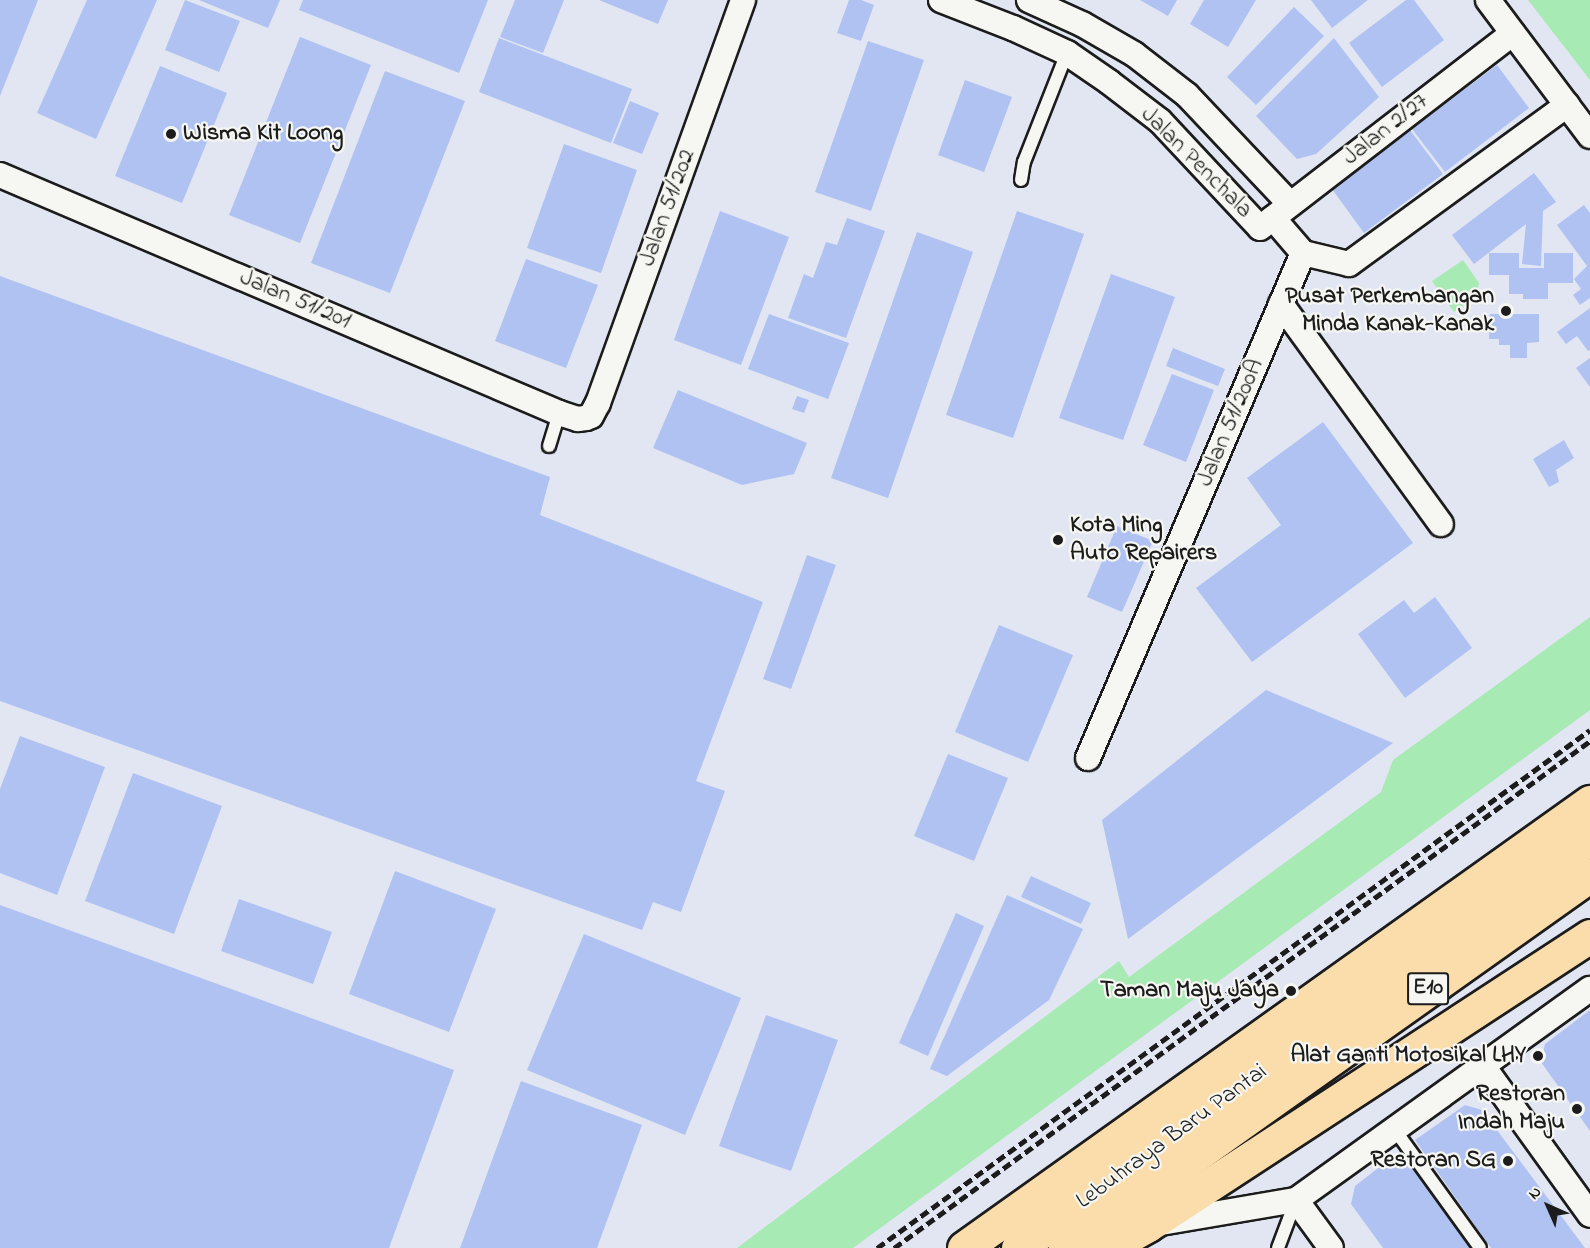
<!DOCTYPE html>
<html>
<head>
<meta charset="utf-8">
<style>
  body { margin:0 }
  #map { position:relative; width:1590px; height:1248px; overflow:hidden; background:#e1e6f2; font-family:"Indie Flower",sans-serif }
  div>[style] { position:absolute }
  .green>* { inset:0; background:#a7eab4 }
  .building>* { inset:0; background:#afc2f1 }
  .roads { filter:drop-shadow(2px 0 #1c1c1c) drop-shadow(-2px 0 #1c1c1c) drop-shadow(0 2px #1c1c1c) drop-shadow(0 -2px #1c1c1c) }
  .service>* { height:12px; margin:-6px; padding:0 6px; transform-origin:6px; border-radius:6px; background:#f6f6f2 }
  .minor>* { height:24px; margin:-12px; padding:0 12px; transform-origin:12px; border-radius:12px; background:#f6f6f2 }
  .motorway>* { height:33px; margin:-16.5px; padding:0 16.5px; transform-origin:16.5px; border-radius:16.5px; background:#faddab }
  .rail>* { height:4.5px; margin-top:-2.25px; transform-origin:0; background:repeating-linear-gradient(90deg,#1c1c1c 0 9px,transparent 0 13.5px) }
  .dots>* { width:16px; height:16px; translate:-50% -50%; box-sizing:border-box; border:3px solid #f6f6f2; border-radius:50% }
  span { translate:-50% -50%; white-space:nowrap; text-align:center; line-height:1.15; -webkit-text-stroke:4.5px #f6f6f2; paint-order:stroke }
  .shield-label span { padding:2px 4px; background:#f6f6f2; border:2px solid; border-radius:4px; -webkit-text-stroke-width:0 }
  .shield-label { font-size:22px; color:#1c1c1c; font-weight:700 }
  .street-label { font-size:24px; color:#1c1c1c }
  .poi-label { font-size:24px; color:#1c1c1c; font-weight:700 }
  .left { translate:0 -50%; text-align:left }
  .right { translate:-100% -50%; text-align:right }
  .north { position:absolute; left:1518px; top:1176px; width:60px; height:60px; -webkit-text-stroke:4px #f6f6f2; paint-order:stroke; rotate:315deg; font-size:16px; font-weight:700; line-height:24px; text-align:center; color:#1c1c1c }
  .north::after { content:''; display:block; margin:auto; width:21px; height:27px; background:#1c1c1c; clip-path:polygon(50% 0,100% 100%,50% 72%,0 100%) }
</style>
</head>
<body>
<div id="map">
  <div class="green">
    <i style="clip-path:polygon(1528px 0,1590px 0,1590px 80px)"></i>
    <i style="clip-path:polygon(1463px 260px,1479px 283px,1476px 296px,1454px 312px,1432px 281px)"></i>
    <i style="clip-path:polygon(1590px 617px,1590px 710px,853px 1248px,737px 1248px,1119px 961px,1129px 977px,1381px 792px,1393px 760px)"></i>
  </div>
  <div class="building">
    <i style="clip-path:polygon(0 0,38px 0,0 96px)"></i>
    <i style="clip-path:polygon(87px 0,157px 0,96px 139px,37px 113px)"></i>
    <i style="clip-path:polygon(185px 0,240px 21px,219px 72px,165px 50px)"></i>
    <i style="clip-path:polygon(199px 0,280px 0,268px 28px)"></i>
    <i style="clip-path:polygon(303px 0,488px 0,459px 73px,299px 10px)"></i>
    <i style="clip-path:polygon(515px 0,564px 0,543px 53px,500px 37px)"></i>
    <i style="clip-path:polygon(599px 0,668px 0,658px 24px)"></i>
    <i style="clip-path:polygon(849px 0,861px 0,874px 5px,861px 41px,837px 33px)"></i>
    <i style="clip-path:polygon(1140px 0,1177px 0,1168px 16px)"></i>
    <i style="clip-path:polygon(1204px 0,1256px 0,1228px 47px,1190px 24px)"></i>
    <i style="clip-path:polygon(1311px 0,1368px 0,1332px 28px)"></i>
    <i style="clip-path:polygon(1406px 0,1414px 0,1444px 40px,1382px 87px,1349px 43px)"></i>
    <i style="clip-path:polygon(1294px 7px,1324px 36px,1256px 105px,1227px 77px)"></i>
    <i style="clip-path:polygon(300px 37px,371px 65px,300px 243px,229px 215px)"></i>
    <i style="clip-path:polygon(499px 38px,632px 89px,611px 143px,479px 92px)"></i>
    <i style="clip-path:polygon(1334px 38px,1379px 97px,1316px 154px,1297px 159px,1256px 116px)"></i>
    <i style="clip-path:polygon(868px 41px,924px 60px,871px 211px,815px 192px)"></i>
    <i style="clip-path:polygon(1497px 65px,1529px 108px,1445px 172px,1412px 129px)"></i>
    <i style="clip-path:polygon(160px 66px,227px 93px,182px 203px,115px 176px)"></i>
    <i style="clip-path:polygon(385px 71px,465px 101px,390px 293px,311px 263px)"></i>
    <i style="clip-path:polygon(965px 80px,1012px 97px,984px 172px,938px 155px)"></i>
    <i style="clip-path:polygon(630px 101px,659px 113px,642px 154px,613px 143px)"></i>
    <i style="clip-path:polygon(1410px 130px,1443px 174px,1364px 233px,1332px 189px)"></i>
    <i style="clip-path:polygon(564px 144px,637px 170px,601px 273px,527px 248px)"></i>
    <i style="clip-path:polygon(1534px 173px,1556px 202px,1543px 211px,1541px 266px,1522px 264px,1526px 224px,1474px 264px,1452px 235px)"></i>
    <i style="clip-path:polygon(1584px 205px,1590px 213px,1590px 298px,1580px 305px,1573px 295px,1581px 289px,1574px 279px,1587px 266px,1557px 225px)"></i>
    <i style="clip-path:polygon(720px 211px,789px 237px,741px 365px,674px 340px)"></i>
    <i style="clip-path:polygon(1017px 211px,1084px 234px,1013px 438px,946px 415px)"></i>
    <i style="clip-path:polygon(847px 218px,885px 231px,846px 338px,788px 318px,804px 274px,813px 278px,826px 242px,837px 245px)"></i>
    <i style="clip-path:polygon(917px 232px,973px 252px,888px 498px,831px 478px)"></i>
    <i style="clip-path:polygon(1489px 253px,1519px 253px,1519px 268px,1544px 268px,1544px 253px,1573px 253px,1573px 283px,1548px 283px,1548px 299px,1523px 299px,1523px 294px,1509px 294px,1509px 275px,1489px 275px)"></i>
    <i style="clip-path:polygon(526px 259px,598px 285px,566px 368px,495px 341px)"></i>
    <i style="clip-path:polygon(1111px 274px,1175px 297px,1123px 440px,1059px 418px)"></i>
    <i style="clip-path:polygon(0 276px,550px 477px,540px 515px,763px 602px,696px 781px,725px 791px,681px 912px,653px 902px,642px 930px,0 701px)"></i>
    <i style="clip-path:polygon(1590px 308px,1590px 350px,1588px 351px,1577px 336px,1566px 344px,1557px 332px)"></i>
    <i style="clip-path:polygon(769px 314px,849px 343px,828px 399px,748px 369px)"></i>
    <i style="clip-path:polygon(1490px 314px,1539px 314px,1539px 342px,1527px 343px,1527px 358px,1510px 358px,1510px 345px,1499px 345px,1499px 339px,1489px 339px)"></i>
    <i style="clip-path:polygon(1173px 348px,1225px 369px,1218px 386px,1166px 366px)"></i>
    <i style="clip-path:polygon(1590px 358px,1590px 387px,1576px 368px)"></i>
    <i style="clip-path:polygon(1172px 374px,1214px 390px,1186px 462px,1143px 445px)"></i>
    <i style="clip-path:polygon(678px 390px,807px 443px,794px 474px,742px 485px,653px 448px)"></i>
    <i style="clip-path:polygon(797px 396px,809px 400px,804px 413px,792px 409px)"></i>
    <i style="clip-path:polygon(1323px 422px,1413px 543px,1252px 662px,1196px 588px,1281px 525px,1247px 478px)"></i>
    <i style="clip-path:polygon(1564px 440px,1574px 458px,1556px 470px,1559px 482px,1549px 487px,1533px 459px)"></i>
    <i style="clip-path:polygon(1117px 526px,1153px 541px,1122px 612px,1087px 597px)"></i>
    <i style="clip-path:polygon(807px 555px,836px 565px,791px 689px,763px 679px)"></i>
    <i style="clip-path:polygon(1435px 597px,1472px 648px,1405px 698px,1358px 634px,1404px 600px,1414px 613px)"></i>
    <i style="clip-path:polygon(999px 625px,1073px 655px,1028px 762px,955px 732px)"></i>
    <i style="clip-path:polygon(1266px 690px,1393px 743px,1128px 939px,1102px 820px)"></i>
    <i style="clip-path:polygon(20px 736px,105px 767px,57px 895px,0 873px,0 789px)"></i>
    <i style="clip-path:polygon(948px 754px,1008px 778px,974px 861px,914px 836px)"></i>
    <i style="clip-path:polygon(133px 773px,222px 806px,174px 934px,85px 901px)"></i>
    <i style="clip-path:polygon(395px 871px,496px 909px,449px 1032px,349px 994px)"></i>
    <i style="clip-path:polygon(1031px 876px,1091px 903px,1081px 924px,1021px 897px)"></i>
    <i style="clip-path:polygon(1007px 895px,1083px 929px,1049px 1000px,947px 1076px,930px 1069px)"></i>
    <i style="clip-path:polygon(239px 899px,332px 932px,313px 984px,221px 951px)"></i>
    <i style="clip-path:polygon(0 905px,454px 1070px,389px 1248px,0 1248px)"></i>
    <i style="clip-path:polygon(956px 913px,984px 926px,928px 1056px,899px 1043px)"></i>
    <i style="clip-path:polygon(584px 934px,741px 998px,685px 1135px,527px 1070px)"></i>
    <i style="clip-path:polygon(1590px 1010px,1590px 1131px,1541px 1062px,1545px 1044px)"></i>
    <i style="clip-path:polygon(766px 1015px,838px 1040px,791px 1171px,719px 1146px)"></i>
    <i style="clip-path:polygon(521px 1081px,642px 1125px,597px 1248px,460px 1248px)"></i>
    <i style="clip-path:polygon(1465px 1105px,1482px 1110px,1585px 1248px,1491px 1248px,1415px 1140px)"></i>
    <i style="clip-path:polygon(1400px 1151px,1470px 1248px,1383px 1248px,1351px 1204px,1355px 1186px)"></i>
  </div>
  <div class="roads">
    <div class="service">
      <i style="left:1021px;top:180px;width:18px;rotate:-81deg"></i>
      <i style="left:1024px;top:162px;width:117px;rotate:-68.5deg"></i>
      <i style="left:549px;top:446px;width:34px;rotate:-73deg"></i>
      <i style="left:1395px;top:1130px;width:145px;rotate:54.2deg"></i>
      <i style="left:1278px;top:1248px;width:51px;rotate:-69.4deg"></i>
    </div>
    <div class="minor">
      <i style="left:941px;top:0;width:77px;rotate:21.3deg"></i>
      <i style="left:1013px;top:28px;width:60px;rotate:24.8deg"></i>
      <i style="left:1067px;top:53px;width:51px;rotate:34.6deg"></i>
      <i style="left:1109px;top:82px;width:64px;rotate:37.4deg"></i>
      <i style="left:1160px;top:121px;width:146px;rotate:46.9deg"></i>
      <i style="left:1260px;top:228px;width:319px;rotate:-37.6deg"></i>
      <i style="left:1029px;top:0;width:58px;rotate:24.4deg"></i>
      <i style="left:1082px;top:24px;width:60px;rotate:30deg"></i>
      <i style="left:1134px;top:54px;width:67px;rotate:37.7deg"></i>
      <i style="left:1187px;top:95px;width:150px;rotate:46.6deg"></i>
      <i style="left:1488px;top:0;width:170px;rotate:53.1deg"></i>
      <i style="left:0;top:175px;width:608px;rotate:23.06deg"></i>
      <i style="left:559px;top:413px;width:20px;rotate:18deg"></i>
      <i style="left:578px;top:419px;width:8px;rotate:-7deg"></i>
      <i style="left:586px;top:418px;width:5px;rotate:-22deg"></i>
      <i style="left:591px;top:416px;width:15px;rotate:-62deg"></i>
      <i style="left:598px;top:403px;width:428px;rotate:-70.2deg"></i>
      <i style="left:1273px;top:218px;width:46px;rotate:49.4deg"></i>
      <i style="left:1303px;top:253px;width:47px;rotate:13.4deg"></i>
      <i style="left:1349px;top:264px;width:270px;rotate:-36.1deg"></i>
      <i style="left:1281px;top:304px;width:272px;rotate:54deg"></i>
      <i style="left:1088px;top:758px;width:549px;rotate:-66.94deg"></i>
      <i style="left:1483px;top:1066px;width:183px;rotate:54.3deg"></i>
      <i style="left:1296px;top:1200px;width:59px;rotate:53.9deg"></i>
      <i style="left:1155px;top:1224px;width:143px;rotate:-9.7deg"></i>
      <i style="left:1296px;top:1200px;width:362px;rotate:-35.7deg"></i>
    </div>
    <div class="motorway">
      <i style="left:964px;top:1248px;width:769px;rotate:-35.47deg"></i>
      <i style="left:1018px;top:1248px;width:704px;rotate:-35.63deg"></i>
      <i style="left:1065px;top:1248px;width:644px;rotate:-35.39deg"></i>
      <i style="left:1107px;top:1248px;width:47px;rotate:-29.3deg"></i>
      <i style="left:1148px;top:1225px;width:528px;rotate:-33.18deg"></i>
    </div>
  </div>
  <div class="rail">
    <i style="left:877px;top:1248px;width:881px;rotate:-36deg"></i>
    <i style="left:894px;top:1248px;width:861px;rotate:-36.07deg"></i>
  </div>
  <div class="dots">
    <i style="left:171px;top:134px;background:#1c1c1c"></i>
    <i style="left:1506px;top:311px;background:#1c1c1c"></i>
    <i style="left:1058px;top:540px;background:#1c1c1c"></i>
    <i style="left:1291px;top:991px;background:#1c1c1c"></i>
    <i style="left:1538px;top:1056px;background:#1c1c1c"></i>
    <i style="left:1577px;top:1109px;background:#1c1c1c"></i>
    <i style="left:1508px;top:1161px;background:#1c1c1c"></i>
  </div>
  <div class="shield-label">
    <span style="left:1428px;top:989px">E10</span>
  </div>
  <div class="street-label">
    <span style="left:1386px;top:130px;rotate:-38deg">Jalan 2/27</span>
    <span style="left:1196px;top:163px;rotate:45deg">Jalan Penchala</span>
    <span style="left:668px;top:208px;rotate:-70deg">Jalan 51/202</span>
    <span style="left:295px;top:300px;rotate:23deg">Jalan 51/201</span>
    <span style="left:1231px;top:423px;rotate:-67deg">Jalan 51/200A</span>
    <span style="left:1172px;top:1137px;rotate:-36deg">Lebuhraya Baru Pantai</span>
  </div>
  <div class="poi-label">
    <span class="left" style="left:183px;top:134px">Wisma Kit Loong</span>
    <span class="right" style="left:1494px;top:311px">Pusat Perkembangan<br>Minda Kanak-Kanak</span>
    <span class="left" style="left:1070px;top:540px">Kota Ming<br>Auto Repairers</span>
    <span class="right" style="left:1279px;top:991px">Taman Maju Jaya</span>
    <span class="right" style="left:1526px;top:1056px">Alat Ganti Motosikal LHY</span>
    <span class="right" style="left:1565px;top:1109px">Restoran<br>Indah Maju</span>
    <span class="right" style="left:1496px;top:1161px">Restoran SG</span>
  </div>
  <div class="north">N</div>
</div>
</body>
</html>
